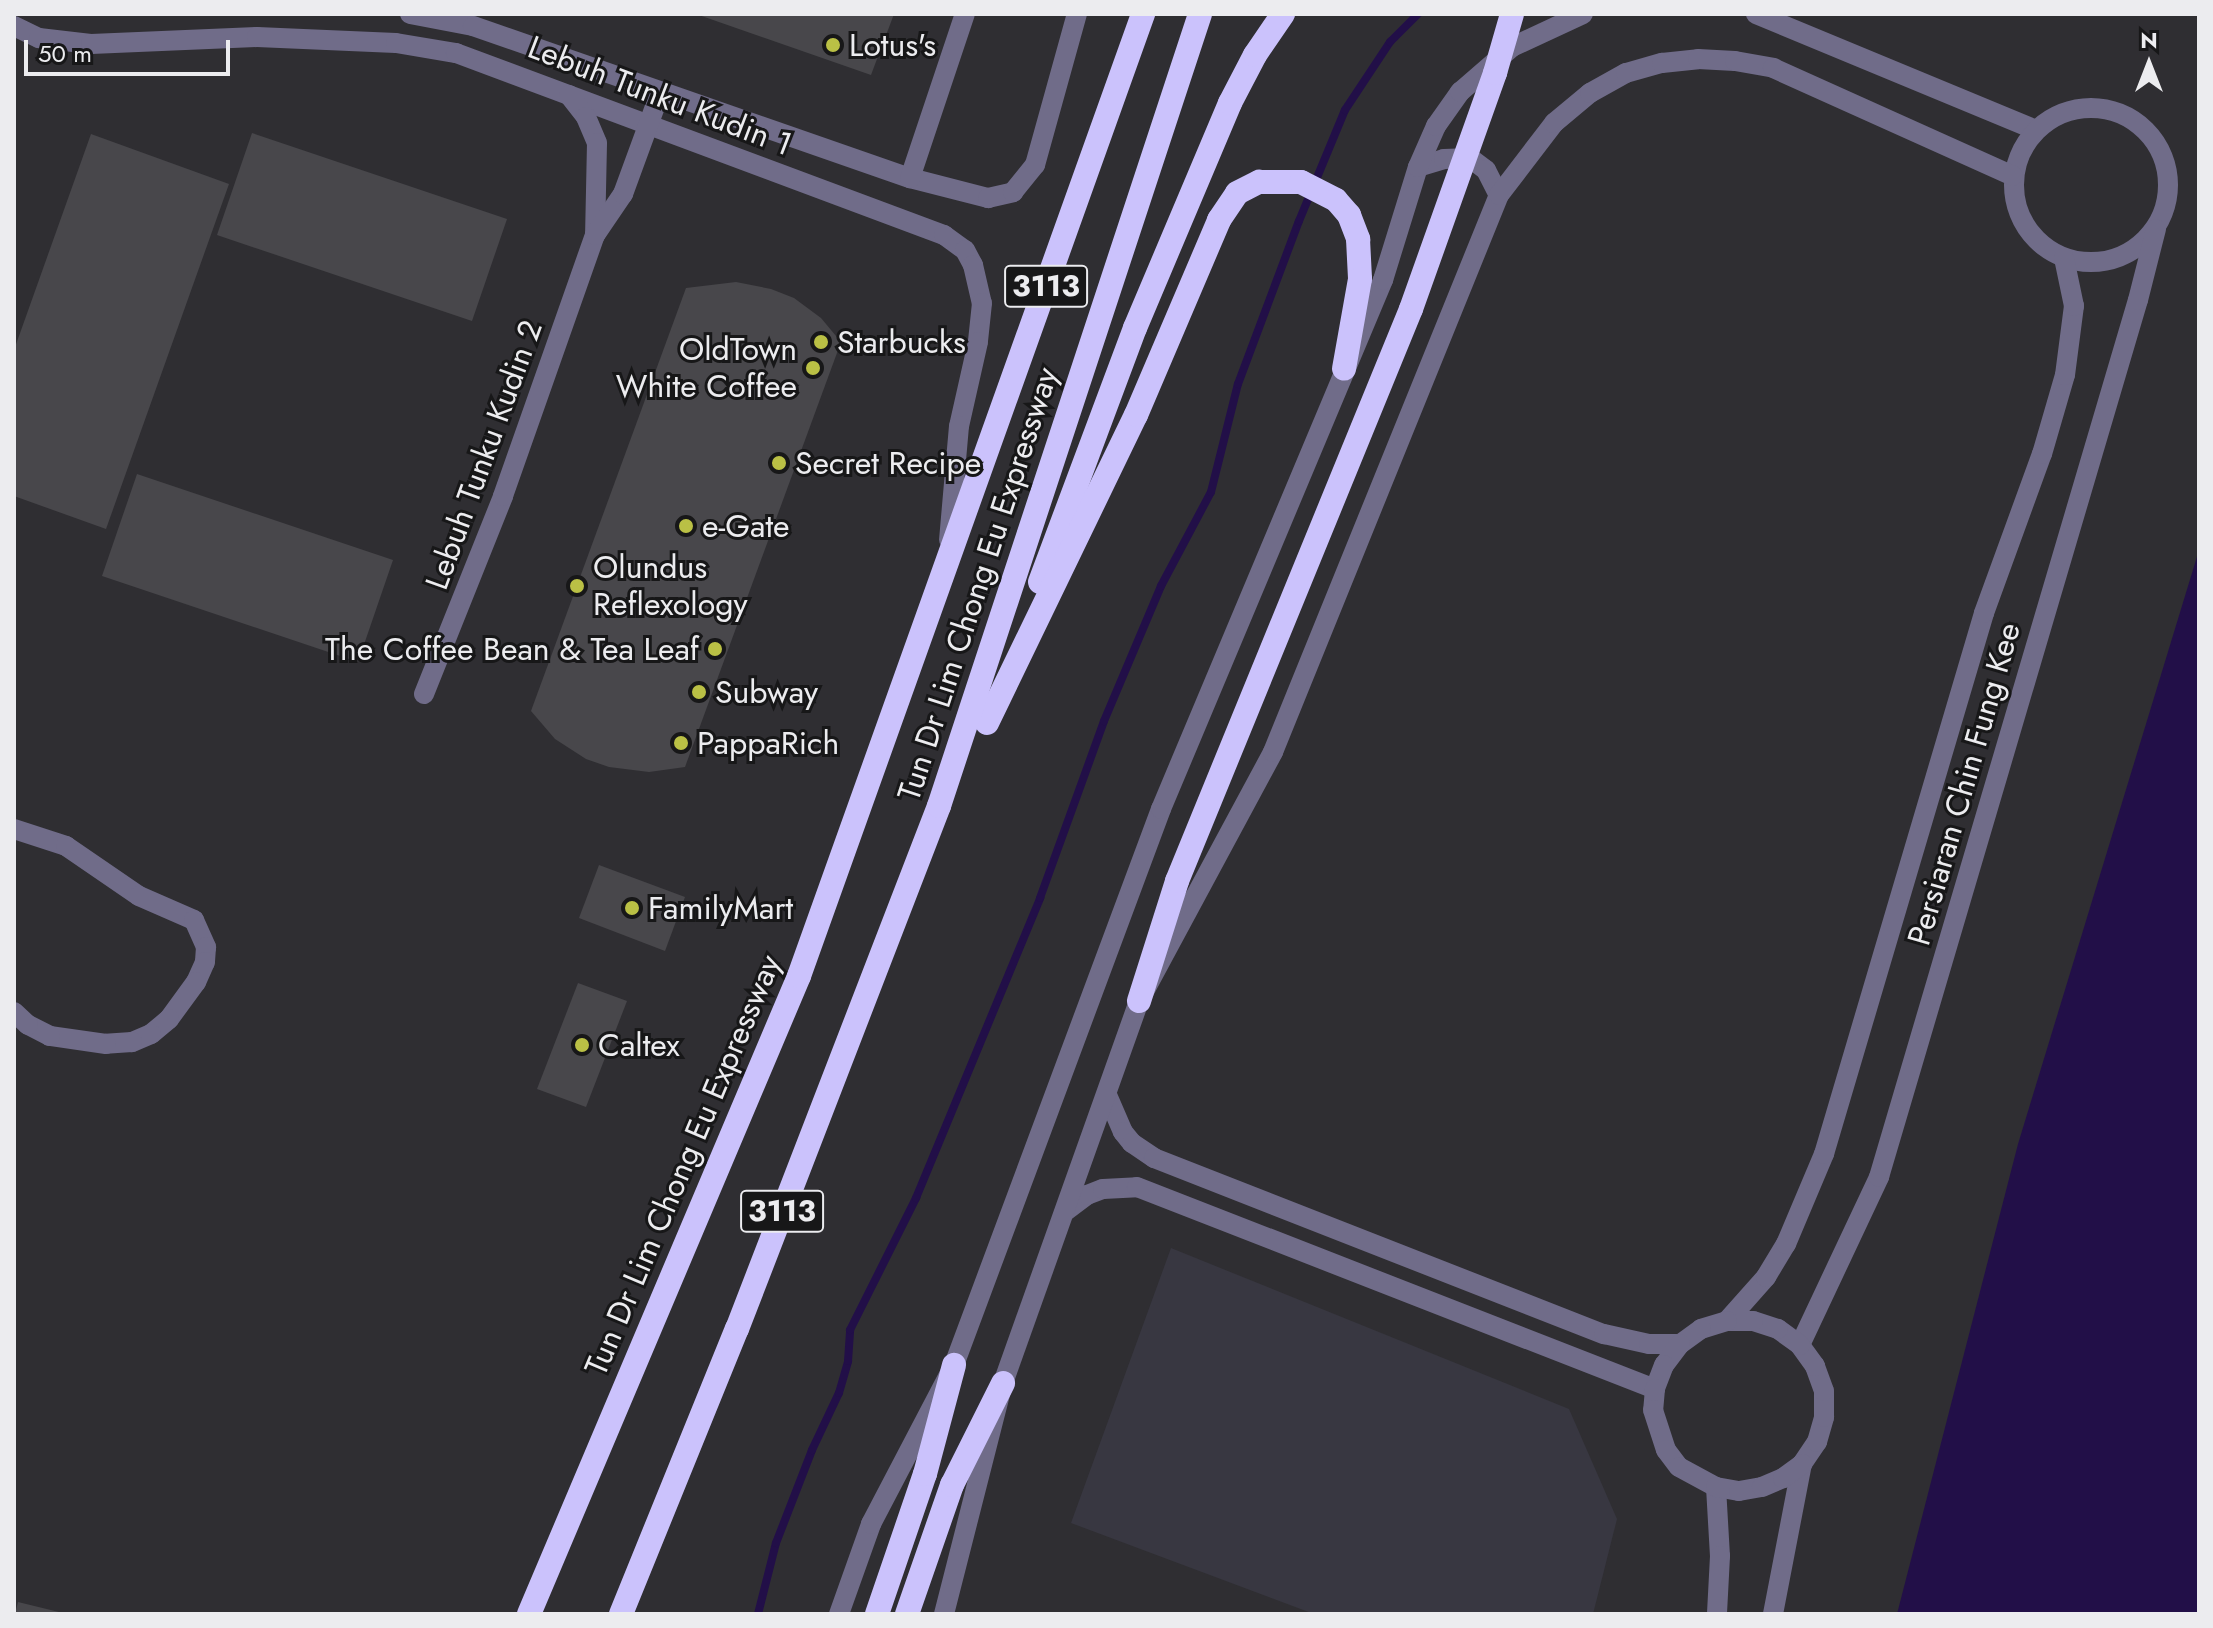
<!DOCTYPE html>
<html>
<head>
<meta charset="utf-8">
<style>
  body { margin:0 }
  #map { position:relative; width:2213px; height:1628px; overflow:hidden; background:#2f2e32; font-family:Jost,sans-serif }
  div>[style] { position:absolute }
  .built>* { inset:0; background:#383741 }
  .water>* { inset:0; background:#220f48 }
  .stream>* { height:8px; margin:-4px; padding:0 4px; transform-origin:4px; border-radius:4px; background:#220f48 }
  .building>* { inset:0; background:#48474b }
  .street>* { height:20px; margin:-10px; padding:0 10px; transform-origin:10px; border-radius:10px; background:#706c89 }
  .street>.ring { margin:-10px; padding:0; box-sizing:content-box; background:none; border:20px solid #706c89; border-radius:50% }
  .highway>* { height:24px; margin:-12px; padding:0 12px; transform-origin:12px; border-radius:12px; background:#cbc2fc }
  .highway-bridge>* { height:24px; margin:-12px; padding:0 12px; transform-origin:12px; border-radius:12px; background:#cbc2fc }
  .dots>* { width:22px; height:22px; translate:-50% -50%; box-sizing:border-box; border:4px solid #171718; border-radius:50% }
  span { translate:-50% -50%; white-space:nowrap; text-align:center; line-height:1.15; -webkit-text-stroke:6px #171718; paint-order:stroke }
  .shield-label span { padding:2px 6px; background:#171718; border:2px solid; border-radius:6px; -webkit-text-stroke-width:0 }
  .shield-label { font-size:30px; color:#ececef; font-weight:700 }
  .poi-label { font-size:32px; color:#ececef }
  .left { translate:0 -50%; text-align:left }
  .right { translate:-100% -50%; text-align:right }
  .street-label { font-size:32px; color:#ececef }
  .frame { position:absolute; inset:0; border:16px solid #ececef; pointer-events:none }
  .north { position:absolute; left:2109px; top:24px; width:80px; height:80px; -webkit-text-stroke:6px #171718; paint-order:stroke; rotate:0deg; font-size:22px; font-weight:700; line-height:32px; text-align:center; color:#ececef }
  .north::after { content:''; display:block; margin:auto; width:28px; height:36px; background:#ececef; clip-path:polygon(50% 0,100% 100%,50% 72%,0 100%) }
  .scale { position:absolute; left:24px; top:40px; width:206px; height:36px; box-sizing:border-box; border:4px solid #ececef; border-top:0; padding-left:10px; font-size:24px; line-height:28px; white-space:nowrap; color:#ececef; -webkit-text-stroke:6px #171718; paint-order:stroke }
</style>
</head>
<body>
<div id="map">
  <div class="built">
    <i style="clip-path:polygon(1171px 1248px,1569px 1409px,1617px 1519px,1593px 1614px,1314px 1614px,1071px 1523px)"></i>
  </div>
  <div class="water">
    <i style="clip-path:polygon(2199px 550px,2199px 1614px,1897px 1614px,2018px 1144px)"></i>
  </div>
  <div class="stream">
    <i style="left:758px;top:1614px;width:73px;rotate:-75.8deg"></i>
    <i style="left:776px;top:1543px;width:100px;rotate:-68.8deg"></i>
    <i style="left:812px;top:1450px;width:63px;rotate:-64.7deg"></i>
    <i style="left:839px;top:1393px;width:33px;rotate:-74deg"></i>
    <i style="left:848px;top:1361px;width:31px;rotate:-86deg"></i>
    <i style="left:850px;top:1330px;width:148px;rotate:-63.4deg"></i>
    <i style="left:916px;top:1198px;width:325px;rotate:-67.5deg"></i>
    <i style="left:1040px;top:898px;width:188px;rotate:-70.1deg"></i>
    <i style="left:1104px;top:721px;width:147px;rotate:-67.1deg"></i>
    <i style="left:1161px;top:586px;width:106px;rotate:-62deg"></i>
    <i style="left:1211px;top:492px;width:111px;rotate:-76deg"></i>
    <i style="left:1238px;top:384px;width:174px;rotate:-69.5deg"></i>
    <i style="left:1299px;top:221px;width:120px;rotate:-67.5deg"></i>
    <i style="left:1345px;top:110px;width:82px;rotate:-56.5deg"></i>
    <i style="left:1390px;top:42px;width:40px;rotate:-45deg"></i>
  </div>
  <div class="building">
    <i style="clip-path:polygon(696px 14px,894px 14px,871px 75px)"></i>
    <i style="clip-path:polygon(252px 133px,507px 219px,472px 321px,217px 235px)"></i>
    <i style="clip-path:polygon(91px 134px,229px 184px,106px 529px,14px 496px,14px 350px)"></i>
    <i style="clip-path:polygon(736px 282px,771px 289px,794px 298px,821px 318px,841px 342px,685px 767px,649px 772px,609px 767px,586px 759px,555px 739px,531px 711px,686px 288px)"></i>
    <i style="clip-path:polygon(137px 474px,393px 560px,358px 662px,102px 576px)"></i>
    <i style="clip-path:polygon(599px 865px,685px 897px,665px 951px,579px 918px)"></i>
    <i style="clip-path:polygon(578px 983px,627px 1001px,586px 1107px,537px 1089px)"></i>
    <i style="clip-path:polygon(18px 1602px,63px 1613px,63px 1614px,15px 1614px)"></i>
  </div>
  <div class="street">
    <i style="left:410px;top:14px;width:64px;rotate:10.8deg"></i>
    <i style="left:473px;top:26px;width:463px;rotate:19.2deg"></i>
    <i style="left:910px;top:178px;width:81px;rotate:14.4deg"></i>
    <i style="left:988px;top:198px;width:26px;rotate:-13deg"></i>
    <i style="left:1013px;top:192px;width:35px;rotate:-51deg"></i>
    <i style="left:1035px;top:165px;width:157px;rotate:-74.5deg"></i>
    <i style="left:1756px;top:14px;width:303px;rotate:22.5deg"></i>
    <i style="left:14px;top:26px;width:28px;rotate:26deg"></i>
    <i style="left:39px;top:38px;width:52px;rotate:6.6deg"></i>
    <i style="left:91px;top:44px;width:166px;rotate:-2.4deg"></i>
    <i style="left:257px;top:37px;width:139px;rotate:2.5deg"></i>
    <i style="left:396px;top:43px;width:61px;rotate:9.5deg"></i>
    <i style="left:456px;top:53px;width:521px;rotate:20.45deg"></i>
    <i style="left:944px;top:235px;width:26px;rotate:36deg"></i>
    <i style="left:965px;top:250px;width:17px;rotate:62deg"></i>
    <i style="left:973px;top:265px;width:39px;rotate:77deg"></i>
    <i style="left:982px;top:303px;width:39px;rotate:96deg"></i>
    <i style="left:978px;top:342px;width:86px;rotate:102.7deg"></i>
    <i style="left:959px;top:426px;width:114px;rotate:95deg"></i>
    <i style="left:569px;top:95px;width:28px;rotate:52deg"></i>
    <i style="left:586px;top:117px;width:28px;rotate:67deg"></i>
    <i style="left:597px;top:143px;width:92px;rotate:91.2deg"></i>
    <i class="ring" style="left:2014px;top:108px;width:134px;height:134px"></i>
    <i style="left:1418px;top:167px;width:27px;rotate:-17deg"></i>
    <i style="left:1444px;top:159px;width:26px;rotate:-2deg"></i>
    <i style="left:1470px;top:158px;width:20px;rotate:37deg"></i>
    <i style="left:1486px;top:170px;width:28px;rotate:63deg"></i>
    <i style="left:910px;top:178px;width:173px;rotate:-71.5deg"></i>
    <i style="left:424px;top:694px;width:213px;rotate:-68.2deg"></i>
    <i style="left:503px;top:496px;width:277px;rotate:-70.6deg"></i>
    <i style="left:595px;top:235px;width:50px;rotate:-55.7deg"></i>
    <i style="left:623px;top:194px;width:108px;rotate:-69.9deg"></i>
    <i style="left:14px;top:829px;width:55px;rotate:18.1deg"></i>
    <i style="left:66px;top:846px;width:88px;rotate:34.4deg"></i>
    <i style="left:139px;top:896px;width:60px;rotate:23.6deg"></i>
    <i style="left:194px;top:920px;width:30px;rotate:66deg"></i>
    <i style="left:206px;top:947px;width:15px;rotate:94deg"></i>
    <i style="left:205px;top:962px;width:22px;rotate:114deg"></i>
    <i style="left:196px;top:982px;width:46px;rotate:126.1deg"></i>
    <i style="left:169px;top:1019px;width:23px;rotate:140deg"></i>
    <i style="left:151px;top:1034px;width:21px;rotate:157deg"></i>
    <i style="left:132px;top:1042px;width:26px;rotate:176deg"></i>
    <i style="left:106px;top:1044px;width:57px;rotate:-171.9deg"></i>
    <i style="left:50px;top:1036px;width:25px;rotate:-153deg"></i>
    <i style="left:28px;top:1025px;width:19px;rotate:-137deg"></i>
    <i style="left:1107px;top:1095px;width:40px;rotate:66.6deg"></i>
    <i style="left:1123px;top:1132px;width:14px;rotate:51deg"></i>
    <i style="left:1132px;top:1143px;width:27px;rotate:34deg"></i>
    <i style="left:1154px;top:1158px;width:483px;rotate:21.4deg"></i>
    <i style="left:1604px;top:1334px;width:46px;rotate:12.5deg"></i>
    <i style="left:1649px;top:1344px;width:31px"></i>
    <i style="left:1067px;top:1210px;width:25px;rotate:-37deg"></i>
    <i style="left:1087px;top:1195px;width:17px;rotate:-21deg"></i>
    <i style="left:1103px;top:1189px;width:34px;rotate:-3deg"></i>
    <i style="left:1137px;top:1187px;width:556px;rotate:21.3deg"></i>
    <i style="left:1727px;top:1321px;width:59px;rotate:-48.4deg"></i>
    <i style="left:1766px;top:1277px;width:39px;rotate:-59deg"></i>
    <i style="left:1786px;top:1244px;width:98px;rotate:-67.1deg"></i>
    <i style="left:1824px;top:1154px;width:564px;rotate:-73.52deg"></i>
    <i style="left:1984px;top:613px;width:169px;rotate:-70deg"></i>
    <i style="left:2042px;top:454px;width:82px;rotate:-73.8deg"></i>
    <i style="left:2065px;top:375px;width:70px;rotate:-82.6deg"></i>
    <i style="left:2074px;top:306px;width:49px;rotate:-101.8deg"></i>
    <i style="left:1800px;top:1345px;width:186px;rotate:-64.8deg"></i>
    <i style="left:1879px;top:1177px;width:914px;rotate:-73.55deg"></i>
    <i style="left:2138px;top:300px;width:73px;rotate:-75.8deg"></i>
    <i style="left:1716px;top:1487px;width:69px;rotate:86.7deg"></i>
    <i style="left:1720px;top:1556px;width:58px;rotate:93deg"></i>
    <i style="left:839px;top:1614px;width:96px;rotate:-70.4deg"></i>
    <i style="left:871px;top:1524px;width:179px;rotate:-62.4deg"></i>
    <i style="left:954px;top:1365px;width:593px;rotate:-69.58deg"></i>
    <i style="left:1161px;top:809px;width:574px;rotate:-67.23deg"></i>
    <i style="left:1383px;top:280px;width:118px;rotate:-72.8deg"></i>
    <i style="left:1418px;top:167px;width:45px;rotate:-66.3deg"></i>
    <i style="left:1436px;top:126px;width:42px;rotate:-54.8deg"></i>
    <i style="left:1460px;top:92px;width:69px;rotate:-40.9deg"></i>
    <i style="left:1512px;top:47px;width:78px;rotate:-24.9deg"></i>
    <i style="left:944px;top:1614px;width:238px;rotate:-75.7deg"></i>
    <i style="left:1003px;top:1383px;width:405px;rotate:-70.4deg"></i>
    <i style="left:1139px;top:1001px;width:283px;rotate:-61.7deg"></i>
    <i style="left:1273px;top:752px;width:601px;rotate:-67.92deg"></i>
    <i style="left:1499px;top:195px;width:91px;rotate:-52.6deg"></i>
    <i style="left:1554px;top:123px;width:47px;rotate:-39.8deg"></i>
    <i style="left:1590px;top:93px;width:41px;rotate:-29.1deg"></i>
    <i style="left:1626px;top:73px;width:37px;rotate:-16deg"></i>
    <i style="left:1662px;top:63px;width:36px;rotate:-6deg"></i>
    <i style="left:1698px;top:59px;width:37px;rotate:3deg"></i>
    <i style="left:1735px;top:61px;width:39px;rotate:10deg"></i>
    <i style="left:1773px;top:68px;width:263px;rotate:24.2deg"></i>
    <i style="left:1773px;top:1614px;width:153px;rotate:-79.1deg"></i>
    <i style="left:1802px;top:1464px;width:27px;rotate:-56deg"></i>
    <i style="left:1817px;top:1442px;width:26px;rotate:-74deg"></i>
    <i style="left:1824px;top:1417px;width:26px;rotate:-90deg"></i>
    <i style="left:1824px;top:1391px;width:27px;rotate:-110deg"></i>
    <i style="left:1815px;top:1366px;width:26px;rotate:-126deg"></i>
    <i style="left:1800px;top:1345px;width:27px;rotate:-144deg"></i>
    <i style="left:1778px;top:1329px;width:26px;rotate:-162deg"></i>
    <i style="left:1753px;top:1321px;width:26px;rotate:180deg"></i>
    <i style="left:1727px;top:1321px;width:27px;rotate:163deg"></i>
    <i style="left:1701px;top:1329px;width:26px;rotate:144deg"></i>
    <i style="left:1680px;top:1344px;width:26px;rotate:127deg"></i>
    <i style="left:1664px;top:1365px;width:26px;rotate:111deg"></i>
    <i style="left:1655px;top:1389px;width:21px;rotate:95deg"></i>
    <i style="left:1653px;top:1410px;width:42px;rotate:72deg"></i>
    <i style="left:1666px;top:1450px;width:21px;rotate:53deg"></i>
    <i style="left:1679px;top:1467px;width:42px;rotate:28.4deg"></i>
    <i style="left:1716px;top:1487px;width:23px;rotate:10deg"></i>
    <i style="left:1739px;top:1491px;width:23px;rotate:-10deg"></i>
    <i style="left:1762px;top:1487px;width:23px;rotate:-23deg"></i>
    <i style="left:1783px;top:1478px;width:24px;rotate:-36deg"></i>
  </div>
  <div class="highway">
    <i style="left:1040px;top:582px;width:271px;rotate:-69.5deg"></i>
    <i style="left:1135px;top:328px;width:244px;rotate:-67.1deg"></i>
    <i style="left:1230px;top:103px;width:54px;rotate:-62.5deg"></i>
    <i style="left:1255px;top:55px;width:50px;rotate:-55.7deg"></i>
    <i style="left:987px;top:723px;width:342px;rotate:-64.2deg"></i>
    <i style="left:1136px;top:415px;width:212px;rotate:-66.9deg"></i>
    <i style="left:1219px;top:220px;width:32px;rotate:-56deg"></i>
    <i style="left:1237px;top:193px;width:25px;rotate:-27deg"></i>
    <i style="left:1259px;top:182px;width:42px"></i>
    <i style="left:1301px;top:182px;width:39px;rotate:27deg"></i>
    <i style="left:1336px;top:200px;width:20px;rotate:49deg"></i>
    <i style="left:1349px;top:215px;width:26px;rotate:69deg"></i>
    <i style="left:1358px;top:239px;width:40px;rotate:87.1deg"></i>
    <i style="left:1360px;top:279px;width:91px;rotate:100.1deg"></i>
    <i style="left:1139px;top:1001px;width:126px;rotate:-72.4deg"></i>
    <i style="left:529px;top:1614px;width:693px;rotate:-67.06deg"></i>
    <i style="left:799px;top:976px;width:1022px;rotate:-70.32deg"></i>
    <i style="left:621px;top:1614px;width:308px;rotate:-67.9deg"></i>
    <i style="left:737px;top:1329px;width:561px;rotate:-68.88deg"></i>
    <i style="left:939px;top:806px;width:834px;rotate:-71.76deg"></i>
    <i style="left:877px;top:1614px;width:148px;rotate:-71.1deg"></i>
    <i style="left:925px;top:1474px;width:113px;rotate:-75.1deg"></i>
    <i style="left:907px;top:1614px;width:137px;rotate:-70.8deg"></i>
    <i style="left:952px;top:1485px;width:114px;rotate:-63.4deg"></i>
  </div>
  <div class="highway-bridge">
    <i style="left:1177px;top:881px;width:618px;rotate:-67.75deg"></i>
    <i style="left:1411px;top:309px;width:251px;rotate:-70.4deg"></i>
    <i style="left:1495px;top:73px;width:61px;rotate:-73.9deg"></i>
  </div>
  <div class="dots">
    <i style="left:833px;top:45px;background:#bac045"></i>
    <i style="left:821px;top:342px;background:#bac045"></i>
    <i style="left:813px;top:368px;background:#bac045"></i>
    <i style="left:779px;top:463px;background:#bac045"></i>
    <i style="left:686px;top:526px;background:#bac045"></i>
    <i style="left:577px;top:586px;background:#bac045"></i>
    <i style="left:715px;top:649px;background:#bac045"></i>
    <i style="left:699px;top:692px;background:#bac045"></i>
    <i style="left:681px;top:743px;background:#bac045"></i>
    <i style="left:632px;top:908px;background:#bac045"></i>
    <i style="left:582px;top:1045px;background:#bac045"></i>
  </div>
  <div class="shield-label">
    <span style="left:1046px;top:286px">3113</span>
    <span style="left:782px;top:1211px">3113</span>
  </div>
  <div class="poi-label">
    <span class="left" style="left:849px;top:45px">Lotus's</span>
    <span class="left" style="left:837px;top:342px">Starbucks</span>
    <span class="right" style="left:797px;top:368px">OldTown<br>White Coffee</span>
    <span class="left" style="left:795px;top:463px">Secret Recipe</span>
    <span class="left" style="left:702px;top:526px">e-Gate</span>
    <span class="left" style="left:593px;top:586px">Olundus<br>Reflexology</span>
    <span class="right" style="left:699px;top:649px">The Coffee Bean &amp; Tea Leaf</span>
    <span class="left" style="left:715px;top:692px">Subway</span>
    <span class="left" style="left:697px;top:743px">PappaRich</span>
    <span class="left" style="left:648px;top:908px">FamilyMart</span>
    <span class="left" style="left:598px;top:1045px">Caltex</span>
  </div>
  <div class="street-label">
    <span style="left:660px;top:96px;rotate:21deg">Lebuh Tunku Kudin 1</span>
    <span style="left:484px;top:455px;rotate:-70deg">Lebuh Tunku Kudin 2</span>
    <span style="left:978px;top:584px;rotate:-72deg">Tun Dr Lim Chong Eu Expressway</span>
    <span style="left:1964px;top:784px;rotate:-74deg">Persiaran Chin Fung Kee</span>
    <span style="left:683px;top:1165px;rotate:-67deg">Tun Dr Lim Chong Eu Expressway</span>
  </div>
  <div class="frame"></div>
  <div class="north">N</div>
  <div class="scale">50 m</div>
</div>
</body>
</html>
